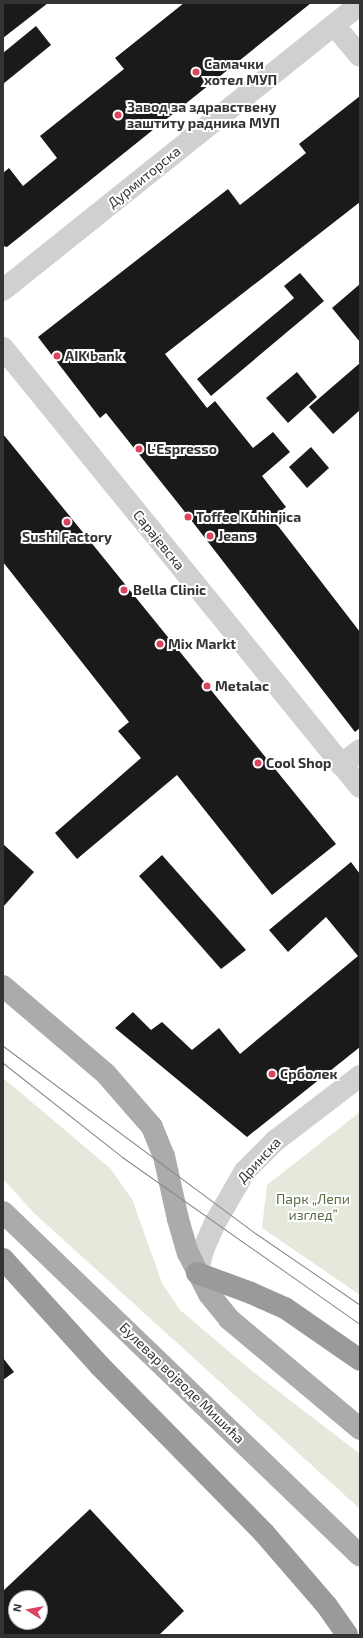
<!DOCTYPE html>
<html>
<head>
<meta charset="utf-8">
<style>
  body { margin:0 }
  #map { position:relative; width:363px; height:1638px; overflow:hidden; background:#fff; font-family:"Exo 2",sans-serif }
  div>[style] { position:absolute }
  .green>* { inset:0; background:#e4e9dc }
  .building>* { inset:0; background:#1a1a1a }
  .minor>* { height:22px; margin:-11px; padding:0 11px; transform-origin:11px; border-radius:11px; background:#d0d0d0 }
  .major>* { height:22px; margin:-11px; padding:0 11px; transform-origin:11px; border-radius:11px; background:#ababab }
  .highway>* { height:22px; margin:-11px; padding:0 11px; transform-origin:11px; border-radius:11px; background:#9a9a9a }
  .tram>* { height:1px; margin:-0.5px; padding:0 0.5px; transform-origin:0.5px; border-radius:0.5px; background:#888 }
  .dots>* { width:11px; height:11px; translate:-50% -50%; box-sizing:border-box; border:2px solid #fff; border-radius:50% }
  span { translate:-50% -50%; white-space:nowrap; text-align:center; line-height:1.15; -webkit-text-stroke:4px #fff; paint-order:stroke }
  .poi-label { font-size:14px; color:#333; font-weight:700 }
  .left { translate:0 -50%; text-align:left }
  .street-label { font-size:14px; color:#333 }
  .park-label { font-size:14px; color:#5a6c42 }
  .frame { position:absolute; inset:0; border:4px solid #333; pointer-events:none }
  .north { position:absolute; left:8px; top:1590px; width:40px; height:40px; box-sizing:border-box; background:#fff; border:1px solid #adadad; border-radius:50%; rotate:281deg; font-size:11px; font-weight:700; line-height:16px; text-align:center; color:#333 }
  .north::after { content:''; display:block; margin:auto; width:14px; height:18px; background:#da445f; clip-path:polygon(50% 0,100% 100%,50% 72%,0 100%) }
</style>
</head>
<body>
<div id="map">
  <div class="green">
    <i style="clip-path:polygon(3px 1078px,110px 1168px,132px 1199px,162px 1283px,180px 1310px,252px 1371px,360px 1454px,360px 1509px,34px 1213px,3px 1179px)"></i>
    <i style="clip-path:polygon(360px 1112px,360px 1295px,262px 1228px,267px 1185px)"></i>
  </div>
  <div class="building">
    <i style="clip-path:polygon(3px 3px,48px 3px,3px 38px)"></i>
    <i style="clip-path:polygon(184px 3px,311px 3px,7px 247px,3px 246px,3px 173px,9px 168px,23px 186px,57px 158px,40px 136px,124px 69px,115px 58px)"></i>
    <i style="clip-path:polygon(36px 26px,51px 45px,3px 84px,3px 53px)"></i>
    <i style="clip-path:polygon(360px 96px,360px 202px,165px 354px,207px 408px,215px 401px,253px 448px,273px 432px,290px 452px,262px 476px,286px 507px,272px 518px,360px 632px,360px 728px,355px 732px,181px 507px,106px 413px,100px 418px,38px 337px,228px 189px,240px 205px,306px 153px,299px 144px)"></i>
    <i style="clip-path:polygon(300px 273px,324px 301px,211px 396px,197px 379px,294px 298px,284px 286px)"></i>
    <i style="clip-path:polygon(360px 284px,360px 342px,332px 308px)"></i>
    <i style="clip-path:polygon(360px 363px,360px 410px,333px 434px,309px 407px)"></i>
    <i style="clip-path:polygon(297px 372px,317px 397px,288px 423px,266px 398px)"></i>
    <i style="clip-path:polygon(3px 434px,336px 844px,272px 895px,177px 775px,77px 859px,55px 833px,141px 758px,118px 731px,129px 722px,3px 562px)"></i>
    <i style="clip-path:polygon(311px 447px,329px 468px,307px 488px,289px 467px)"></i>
    <i style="clip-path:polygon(3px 844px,34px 872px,3px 907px)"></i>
    <i style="clip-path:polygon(162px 855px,246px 950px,221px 969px,139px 876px)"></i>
    <i style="clip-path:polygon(351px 862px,360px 874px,360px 1047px,247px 1137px,115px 1028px,133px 1012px,151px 1030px,162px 1022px,192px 1050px,219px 1028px,240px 1054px,358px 956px,326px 917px,288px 952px,269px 930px)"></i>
    <i style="clip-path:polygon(3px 1358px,14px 1372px,3px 1380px)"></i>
    <i style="clip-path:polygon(evenodd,90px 1509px,184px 1611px,159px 1635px,3px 1635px,3px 1591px,90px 1509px,16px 1598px,40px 1598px,40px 1622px,16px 1622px,16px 1598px)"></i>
  </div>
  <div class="minor">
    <i style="left:334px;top:25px;width:40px;rotate:50deg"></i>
    <i style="left:3px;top:290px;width:457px;rotate:-38.7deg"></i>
    <i style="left:3px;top:348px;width:566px;rotate:50.88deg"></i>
    <i style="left:341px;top:765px;width:24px;rotate:-38deg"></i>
    <i style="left:197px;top:1273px;width:24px;rotate:-75deg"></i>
    <i style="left:203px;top:1250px;width:30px;rotate:-66deg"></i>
    <i style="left:215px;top:1223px;width:60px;rotate:-60deg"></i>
    <i style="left:245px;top:1171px;width:42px;rotate:-45deg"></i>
    <i style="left:275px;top:1141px;width:107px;rotate:-37.4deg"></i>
  </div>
  <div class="major">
    <i style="left:3px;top:986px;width:135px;rotate:40.5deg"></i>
    <i style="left:106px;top:1074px;width:70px;rotate:49deg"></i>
    <i style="left:152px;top:1127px;width:31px;rotate:68deg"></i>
    <i style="left:164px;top:1156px;width:65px;rotate:77.5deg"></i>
    <i style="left:178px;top:1219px;width:35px;rotate:74deg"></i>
    <i style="left:188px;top:1253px;width:46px;rotate:62.9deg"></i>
    <i style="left:209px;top:1294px;width:32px;rotate:51deg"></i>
    <i style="left:229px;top:1319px;width:171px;rotate:40deg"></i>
    <i style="left:3px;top:1212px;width:495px;rotate:43.9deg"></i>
  </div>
  <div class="highway">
    <i style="left:3px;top:1259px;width:144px;rotate:47.8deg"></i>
    <i style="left:100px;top:1366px;width:234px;rotate:45.5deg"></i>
    <i style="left:264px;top:1533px;width:96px;rotate:49.2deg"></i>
    <i style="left:327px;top:1606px;width:35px;rotate:55deg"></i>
    <i style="left:197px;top:1273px;width:58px;rotate:20.3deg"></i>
    <i style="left:251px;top:1293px;width:37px;rotate:24deg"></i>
    <i style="left:285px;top:1308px;width:91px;rotate:34.7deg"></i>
  </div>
  <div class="tram">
    <i style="left:3px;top:1046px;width:314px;rotate:36.6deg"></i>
    <i style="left:255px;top:1233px;width:127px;rotate:34.4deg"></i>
    <i style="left:3px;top:1063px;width:152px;rotate:38.3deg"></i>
    <i style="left:122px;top:1157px;width:291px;rotate:35.1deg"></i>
  </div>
  <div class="dots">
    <i style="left:196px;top:72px;background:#da445f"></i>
    <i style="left:118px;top:115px;background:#da445f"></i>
    <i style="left:57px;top:356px;background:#da445f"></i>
    <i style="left:139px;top:449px;background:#da445f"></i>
    <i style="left:188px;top:517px;background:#da445f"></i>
    <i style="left:67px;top:522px;background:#da445f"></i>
    <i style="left:210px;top:536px;background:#da445f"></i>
    <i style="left:124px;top:590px;background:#da445f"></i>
    <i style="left:160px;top:644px;background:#da445f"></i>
    <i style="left:207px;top:686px;background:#da445f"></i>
    <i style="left:258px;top:763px;background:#da445f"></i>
    <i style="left:272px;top:1074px;background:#da445f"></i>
  </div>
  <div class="poi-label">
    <span class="left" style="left:204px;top:72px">Самачки<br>хотел МУП</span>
    <span class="left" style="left:127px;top:115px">Завод за здравствену<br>заштиту радника МУП</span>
    <span class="left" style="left:65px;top:356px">AIK bank</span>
    <span class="left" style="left:147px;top:449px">L'Espresso</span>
    <span class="left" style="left:196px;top:517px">Toffee Kuhinjica</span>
    <span class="left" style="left:218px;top:536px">Jeans</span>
    <span style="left:67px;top:537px">Sushi Factory</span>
    <span class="left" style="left:133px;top:590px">Bella Clinic</span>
    <span class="left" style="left:168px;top:644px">Mix Markt</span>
    <span class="left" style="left:215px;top:686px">Metalac</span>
    <span class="left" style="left:266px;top:763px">Cool Shop</span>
    <span class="left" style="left:280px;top:1074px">Срболек</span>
  </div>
  <div class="street-label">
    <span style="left:144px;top:177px;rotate:-39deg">Дурмиторска</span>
    <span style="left:159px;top:540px;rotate:51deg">Сарајевска</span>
    <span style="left:259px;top:1160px;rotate:-47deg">Дринска</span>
    <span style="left:182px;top:1383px;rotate:44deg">Булевар војводе Мишића</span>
  </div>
  <div class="park-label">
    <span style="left:313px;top:1207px">Парк „Лепи<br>изглед”</span>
  </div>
  <div class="frame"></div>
  <div class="north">N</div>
</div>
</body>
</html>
